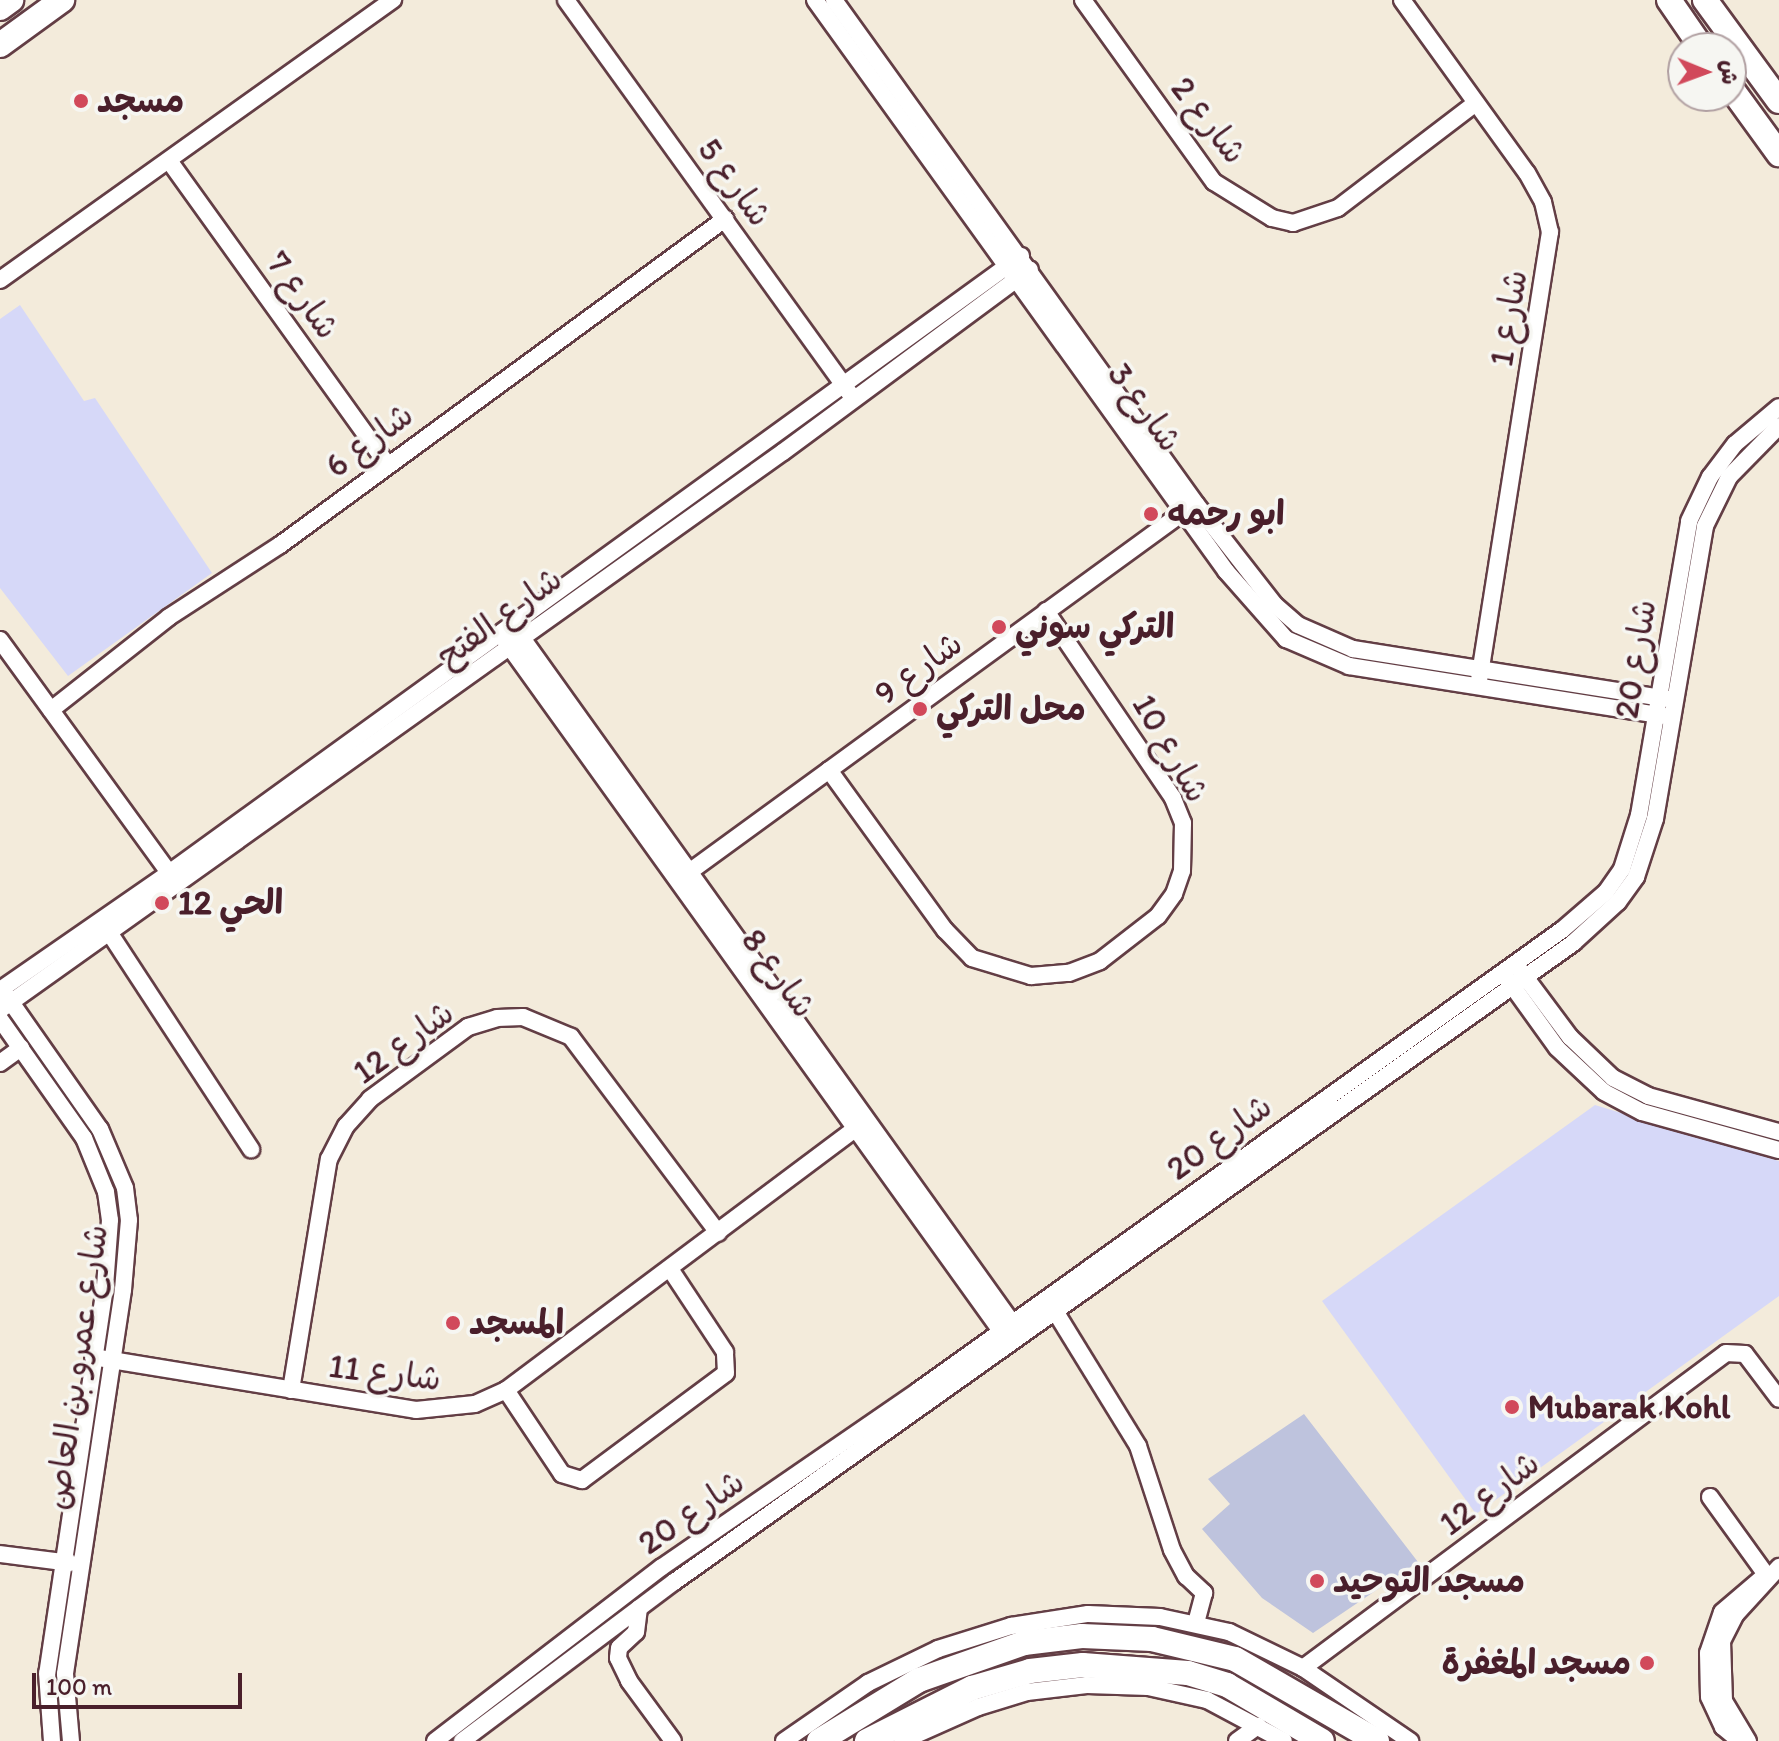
<!DOCTYPE html>
<html>
<head>
<meta charset="utf-8">
<style>
  body { margin:0 }
  #map { position:relative; width:1779px; height:1741px; overflow:hidden; background:#f3ebdb; font-family:Itim,"Playpen Sans Arabic",sans-serif }
  div>[style] { position:absolute }
  .built>* { inset:0; background:#d6d8f8 }
  .industrial>* { inset:0; background:#bec3dd }
  .roads { filter:drop-shadow(2px 0 #633e45) drop-shadow(-2px 0 #633e45) drop-shadow(0 2px #633e45) drop-shadow(0 -2px #633e45) }
  .street>* { height:16px; margin:-8px; padding:0 8px; transform-origin:8px; border-radius:8px; background:#fff }
  .secondary>* { height:24px; margin:-12px; padding:0 12px; transform-origin:12px; border-radius:12px; background:#fff }
  .dots>* { width:22px; height:22px; translate:-50% -50%; box-sizing:border-box; border:4px solid #f6f6f2; border-radius:50% }
  span { translate:-50% -50%; white-space:nowrap; text-align:center; line-height:1.15; -webkit-text-stroke:7px #f6f6f2; paint-order:stroke }
  .poi-label { font-size:34px; color:#4a1f2b; font-weight:700 }
  .left { translate:0 -50%; text-align:left }
  .right { translate:-100% -50%; text-align:right }
  .street-label { font-size:34px; color:#4a1f2b }
  .north { position:absolute; left:1667px; top:32px; width:80px; height:80px; box-sizing:border-box; background:#f6f6f2; border:2px solid #b1a0a2; border-radius:50%; rotate:91deg; font-size:22px; font-weight:700; line-height:32px; text-align:center; color:#4a1f2b }
  .north::after { content:''; display:block; margin:auto; width:28px; height:36px; background:#d1495b; clip-path:polygon(50% 0,100% 100%,50% 72%,0 100%) }
  .scale { position:absolute; left:32px; top:1673px; width:210px; height:36px; box-sizing:border-box; border:4px solid #4a1f2b; border-top:0; padding-left:10px; font-size:24px; line-height:28px; white-space:nowrap; color:#4a1f2b; -webkit-text-stroke:6px #f6f6f2; paint-order:stroke }
</style>
</head>
<body>
<div id="map">
  <div class="built">
    <i style="clip-path:polygon(20px 305px,84px 401px,95px 398px,212px 573px,68px 676px,0 588px,0 319px)"></i>
    <i style="clip-path:polygon(1595px 1105px,1779px 1161px,1779px 1296px,1476px 1514px,1322px 1301px)"></i>
  </div>
  <div class="industrial">
    <i style="clip-path:polygon(1304px 1414px,1418px 1562px,1313px 1633px,1262px 1598px,1202px 1529px,1230px 1504px,1208px 1479px)"></i>
  </div>
  <div class="roads">
    <div class="street">
      <i style="left:566px;top:0;width:487px;rotate:54.2deg"></i>
      <i style="left:815px;top:0;width:704px;rotate:54.25deg"></i>
      <i style="left:1226px;top:571px;width:91px;rotate:48.6deg"></i>
      <i style="left:1286px;top:639px;width:69px;rotate:23.2deg"></i>
      <i style="left:1349px;top:666px;width:319px;rotate:9deg"></i>
      <i style="left:834px;top:0;width:621px;rotate:54.31deg"></i>
      <i style="left:1196px;top:504px;width:128px;rotate:52deg"></i>
      <i style="left:1275px;top:605px;width:30px;rotate:41deg"></i>
      <i style="left:1298px;top:625px;width:60px;rotate:23.6deg"></i>
      <i style="left:1353px;top:649px;width:320px;rotate:9deg"></i>
      <i style="left:1083px;top:0;width:224px;rotate:54.3deg"></i>
      <i style="left:1214px;top:182px;width:68px;rotate:31.8deg"></i>
      <i style="left:1272px;top:218px;width:22px;rotate:13deg"></i>
      <i style="left:1293px;top:223px;width:47px;rotate:-18.4deg"></i>
      <i style="left:1338px;top:208px;width:173px;rotate:-37.3deg"></i>
      <i style="left:1402px;top:0;width:213px;rotate:54.2deg"></i>
      <i style="left:1527px;top:173px;width:33px;rotate:61deg"></i>
      <i style="left:1543px;top:202px;width:31px;rotate:77deg"></i>
      <i style="left:1550px;top:232px;width:453px;rotate:99deg"></i>
      <i style="left:170px;top:162px;width:370px;rotate:54.3deg"></i>
      <i style="left:0;top:280px;width:483px;rotate:-35.5deg"></i>
      <i style="left:517px;top:631px;width:861px;rotate:54.41deg"></i>
      <i style="left:504px;top:639px;width:861px;rotate:54.32deg"></i>
      <i style="left:0;top:640px;width:298px;rotate:54deg"></i>
      <i style="left:51px;top:710px;width:150px;rotate:-38.2deg"></i>
      <i style="left:169px;top:617px;width:132px;rotate:-33deg"></i>
      <i style="left:280px;top:545px;width:552px;rotate:-36.23deg"></i>
      <i style="left:829px;top:770px;width:198px;rotate:54.1deg"></i>
      <i style="left:945px;top:930px;width:39px;rotate:46deg"></i>
      <i style="left:972px;top:958px;width:62px;rotate:17deg"></i>
      <i style="left:1031px;top:976px;width:38px;rotate:-5deg"></i>
      <i style="left:1069px;top:973px;width:33px;rotate:-21deg"></i>
      <i style="left:1100px;top:961px;width:73px;rotate:-37.8deg"></i>
      <i style="left:1158px;top:916px;width:27px;rotate:-54deg"></i>
      <i style="left:1174px;top:894px;width:24px;rotate:-71deg"></i>
      <i style="left:1182px;top:871px;width:48px;rotate:-88.8deg"></i>
      <i style="left:1183px;top:823px;width:27px;rotate:-112deg"></i>
      <i style="left:1173px;top:798px;width:226px;rotate:-124.2deg"></i>
      <i style="left:681px;top:878px;width:628px;rotate:-36.07deg"></i>
      <i style="left:105px;top:926px;width:267px;rotate:56.8deg"></i>
      <i style="left:1520px;top:970px;width:84px;rotate:53.3deg"></i>
      <i style="left:1570px;top:1037px;width:59px;rotate:43.6deg"></i>
      <i style="left:1613px;top:1078px;width:39px;rotate:27deg"></i>
      <i style="left:1648px;top:1096px;width:136px;rotate:15.4deg"></i>
      <i style="left:1506px;top:977px;width:87px;rotate:54.3deg"></i>
      <i style="left:1557px;top:1048px;width:64px;rotate:43.1deg"></i>
      <i style="left:1604px;top:1092px;width:43px;rotate:27.8deg"></i>
      <i style="left:1642px;top:1112px;width:142px;rotate:15.5deg"></i>
      <i style="left:0;top:990px;width:206px;rotate:-34.7deg"></i>
      <i style="left:169px;top:873px;width:1052px;rotate:-35.91deg"></i>
      <i style="left:6px;top:995px;width:164px;rotate:55deg"></i>
      <i style="left:100px;top:1129px;width:64px;rotate:67deg"></i>
      <i style="left:125px;top:1188px;width:32px;rotate:83deg"></i>
      <i style="left:129px;top:1220px;width:70px;rotate:94.9deg"></i>
      <i style="left:123px;top:1290px;width:388px;rotate:98.6deg"></i>
      <i style="left:65px;top:1674px;width:67px;rotate:84.9deg"></i>
      <i style="left:0;top:1010px;width:961px;rotate:-35.48deg"></i>
      <i style="left:783px;top:452px;width:307px;rotate:-36.5deg"></i>
      <i style="left:0;top:1019px;width:146px;rotate:54.8deg"></i>
      <i style="left:84px;top:1138px;width:58px;rotate:67.8deg"></i>
      <i style="left:106px;top:1192px;width:28px;rotate:82deg"></i>
      <i style="left:110px;top:1220px;width:67px;rotate:94.3deg"></i>
      <i style="left:105px;top:1287px;width:390px;rotate:98.5deg"></i>
      <i style="left:47px;top:1673px;width:68px;rotate:85.8deg"></i>
      <i style="left:0;top:1063px;width:26px;rotate:-36deg"></i>
      <i style="left:1055px;top:1311px;width:158px;rotate:58.4deg"></i>
      <i style="left:1138px;top:1446px;width:109px;rotate:71.9deg"></i>
      <i style="left:1172px;top:1550px;width:30px;rotate:62deg"></i>
      <i style="left:1186px;top:1576px;width:25px;rotate:43deg"></i>
      <i style="left:1204px;top:1593px;width:30px;rotate:105deg"></i>
      <i style="left:93px;top:1357px;width:327px;rotate:9.3deg"></i>
      <i style="left:416px;top:1410px;width:59px;rotate:-5.8deg"></i>
      <i style="left:475px;top:1404px;width:34px;rotate:-24deg"></i>
      <i style="left:506px;top:1390px;width:444px;rotate:-36.8deg"></i>
      <i style="left:291px;top:1390px;width:234px;rotate:-80.7deg"></i>
      <i style="left:329px;top:1159px;width:37px;rotate:-63deg"></i>
      <i style="left:346px;top:1126px;width:36px;rotate:-48deg"></i>
      <i style="left:370px;top:1099px;width:122px;rotate:-36.3deg"></i>
      <i style="left:468px;top:1027px;width:30px;rotate:-17deg"></i>
      <i style="left:497px;top:1018px;width:26px;rotate:-2deg"></i>
      <i style="left:523px;top:1017px;width:52px;rotate:22.6deg"></i>
      <i style="left:571px;top:1037px;width:245px;rotate:53.1deg"></i>
      <i style="left:506px;top:1390px;width:101px;rotate:56.3deg"></i>
      <i style="left:562px;top:1474px;width:21px;rotate:17deg"></i>
      <i style="left:582px;top:1480px;width:179px;rotate:-36.6deg"></i>
      <i style="left:726px;top:1373px;width:21px;rotate:-93deg"></i>
      <i style="left:725px;top:1352px;width:100px;rotate:-123.5deg"></i>
      <i style="left:1710px;top:1497px;width:97px;rotate:54.2deg"></i>
      <i style="left:0;top:1554px;width:71px;rotate:7.3deg"></i>
      <i style="left:639px;top:1608px;width:24px;rotate:97deg"></i>
      <i style="left:636px;top:1632px;width:23px;rotate:137deg"></i>
      <i style="left:619px;top:1648px;width:10px;rotate:96deg"></i>
      <i style="left:618px;top:1658px;width:25px;rotate:64deg"></i>
      <i style="left:629px;top:1681px;width:74px;rotate:53.7deg"></i>
      <i style="left:1303px;top:1668px;width:527px;rotate:-36.67deg"></i>
      <i style="left:1726px;top:1353px;width:19px;rotate:3deg"></i>
      <i style="left:1745px;top:1354px;width:56px;rotate:52.9deg"></i>
      <i style="left:435px;top:1741px;width:286px;rotate:-37.5deg"></i>
      <i style="left:662px;top:1567px;width:311px;rotate:-34.5deg"></i>
      <i style="left:918px;top:1391px;width:792px;rotate:-35.6deg"></i>
      <i style="left:1562px;top:930px;width:58px;rotate:-40.8deg"></i>
      <i style="left:1606px;top:892px;width:28px;rotate:-55deg"></i>
      <i style="left:1622px;top:869px;width:57px;rotate:-72.5deg"></i>
      <i style="left:1639px;top:815px;width:298px;rotate:-80.3deg"></i>
      <i style="left:1689px;top:521px;width:49px;rotate:-64.5deg"></i>
      <i style="left:1710px;top:477px;width:41px;rotate:-52.9deg"></i>
      <i style="left:1735px;top:444px;width:57px;rotate:-40.1deg"></i>
      <i style="left:462px;top:1741px;width:265px;rotate:-36.9deg"></i>
      <i style="left:674px;top:1582px;width:1103px;rotate:-35.4deg"></i>
      <i style="left:1573px;top:943px;width:61px;rotate:-42.3deg"></i>
      <i style="left:1618px;top:902px;width:31px;rotate:-54deg"></i>
      <i style="left:1636px;top:877px;width:61px;rotate:-71.9deg"></i>
      <i style="left:1655px;top:819px;width:297px;rotate:-80.3deg"></i>
      <i style="left:1705px;top:526px;width:55px;rotate:-63.9deg"></i>
      <i style="left:1729px;top:477px;width:71px;rotate:-45.6deg"></i>
      <i style="left:784px;top:1741px;width:102px;rotate:-34.6deg"></i>
      <i style="left:868px;top:1683px;width:78px;rotate:-25.9deg"></i>
      <i style="left:938px;top:1649px;width:77px;rotate:-17.5deg"></i>
      <i style="left:1011px;top:1626px;width:78px;rotate:-8.9deg"></i>
      <i style="left:1088px;top:1614px;width:72px;rotate:2.4deg"></i>
      <i style="left:1160px;top:1617px;width:71px;rotate:12.3deg"></i>
      <i style="left:1229px;top:1632px;width:82px;rotate:25.9deg"></i>
      <i style="left:1303px;top:1668px;width:130px;rotate:34.3deg"></i>
      <i style="left:902px;top:1741px;width:83px;rotate:-24.1deg"></i>
      <i style="left:978px;top:1707px;width:51px;rotate:-17deg"></i>
      <i style="left:1027px;top:1692px;width:60px;rotate:-6.7deg"></i>
      <i style="left:1087px;top:1685px;width:61px;rotate:1.9deg"></i>
      <i style="left:1148px;top:1687px;width:60px;rotate:12.4deg"></i>
      <i style="left:1207px;top:1700px;width:87px;rotate:28deg"></i>
      <i style="left:1237px;top:1741px;width:26px;rotate:-36deg"></i>
      <i style="left:1740px;top:1741px;width:22px;rotate:-141deg"></i>
      <i style="left:1723px;top:1727px;width:33px;rotate:-115deg"></i>
      <i style="left:1709px;top:1697px;width:44px;rotate:-91.3deg"></i>
      <i style="left:1708px;top:1653px;width:43px;rotate:-71.1deg"></i>
      <i style="left:1722px;top:1612px;width:52px;rotate:-40.4deg"></i>
      <i style="left:1748px;top:1741px;width:47px;rotate:-121deg"></i>
      <i style="left:1724px;top:1701px;width:60px;rotate:-91.9deg"></i>
      <i style="left:1722px;top:1641px;width:30px;rotate:-63deg"></i>
      <i style="left:1736px;top:1614px;width:64px;rotate:-47.5deg"></i>
    </div>
    <div class="secondary">
      <i style="left:1669px;top:0;width:58px;rotate:55.5deg"></i>
      <i style="left:1705px;top:0;width:125px;rotate:53.8deg"></i>
      <i style="left:0;top:8px;width:14px;rotate:-36deg"></i>
      <i style="left:0;top:45px;width:77px;rotate:-36deg"></i>
      <i style="left:1731px;top:88px;width:82px;rotate:54deg"></i>
      <i style="left:819px;top:1741px;width:117px;rotate:-31.4deg"></i>
      <i style="left:919px;top:1680px;width:111px;rotate:-19.4deg"></i>
      <i style="left:1024px;top:1643px;width:58px;rotate:-6.9deg"></i>
      <i style="left:1082px;top:1636px;width:70px;rotate:2.5deg"></i>
      <i style="left:1152px;top:1639px;width:85px;rotate:13.5deg"></i>
      <i style="left:1235px;top:1659px;width:164px;rotate:30deg"></i>
      <i style="left:867px;top:1741px;width:118px;rotate:-26.8deg"></i>
      <i style="left:972px;top:1688px;width:60px;rotate:-16.3deg"></i>
      <i style="left:1030px;top:1671px;width:53px;rotate:-6.5deg"></i>
      <i style="left:1083px;top:1665px;width:105px;rotate:4.4deg"></i>
      <i style="left:1188px;top:1673px;width:41px;rotate:17.1deg"></i>
      <i style="left:1227px;top:1685px;width:110px;rotate:30.5deg"></i>
    </div>
  </div>
  <div class="dots">
    <i style="left:81px;top:101px;background:#d1495b"></i>
    <i style="left:1151px;top:514px;background:#d1495b"></i>
    <i style="left:999px;top:627px;background:#d1495b"></i>
    <i style="left:920px;top:709px;background:#d1495b"></i>
    <i style="left:162px;top:903px;background:#d1495b"></i>
    <i style="left:453px;top:1323px;background:#d1495b"></i>
    <i style="left:1512px;top:1407px;background:#d1495b"></i>
    <i style="left:1317px;top:1581px;background:#d1495b"></i>
    <i style="left:1647px;top:1663px;background:#d1495b"></i>
  </div>
  <div class="poi-label">
    <span class="left" style="left:97px;top:101px">مسجد</span>
    <span class="left" style="left:1167px;top:514px">ابو رحمه</span>
    <span class="left" style="left:1015px;top:627px">التركي سوني</span>
    <span class="left" style="left:936px;top:709px">محل التركي</span>
    <span class="left" style="left:178px;top:903px">الحي 12</span>
    <span class="left" style="left:469px;top:1323px">المسجد</span>
    <span class="left" style="left:1528px;top:1407px">Mubarak Kohl</span>
    <span class="left" style="left:1333px;top:1581px">مسجد التوحيد</span>
    <span class="right" style="left:1631px;top:1663px">مسجد المغفرة</span>
  </div>
  <div class="street-label">
    <span style="left:1209px;top:120px;rotate:52deg">شارع 2</span>
    <span style="left:735px;top:182px;rotate:54deg">شارع 5</span>
    <span style="left:303px;top:295px;rotate:54deg">شارع 7</span>
    <span style="left:1508px;top:318px;rotate:-81deg">شارع 1</span>
    <span style="left:1145px;top:407px;rotate:54deg">شارع 3</span>
    <span style="left:369px;top:440px;rotate:-37deg">شارع 6</span>
    <span style="left:499px;top:617px;rotate:-36deg">شارع الفتح</span>
    <span style="left:1635px;top:659px;rotate:-81deg">شارع 20</span>
    <span style="left:918px;top:668px;rotate:-36deg">شارع 9</span>
    <span style="left:1171px;top:748px;rotate:60deg">شارع 10</span>
    <span style="left:779px;top:973px;rotate:54deg">شارع 8</span>
    <span style="left:403px;top:1042px;rotate:-36deg">شارع 12</span>
    <span style="left:1219px;top:1137px;rotate:-36deg">شارع 20</span>
    <span style="left:76px;top:1367px;rotate:-82deg">شارع عمرو بن العاص</span>
    <span style="left:385px;top:1372px;rotate:7deg">شارع 11</span>
    <span style="left:1489px;top:1493px;rotate:-37deg">شارع 12</span>
    <span style="left:691px;top:1512px;rotate:-35deg">شارع 20</span>
  </div>
  <div class="north">ش</div>
  <div class="scale">100 m</div>
</div>
</body>
</html>
